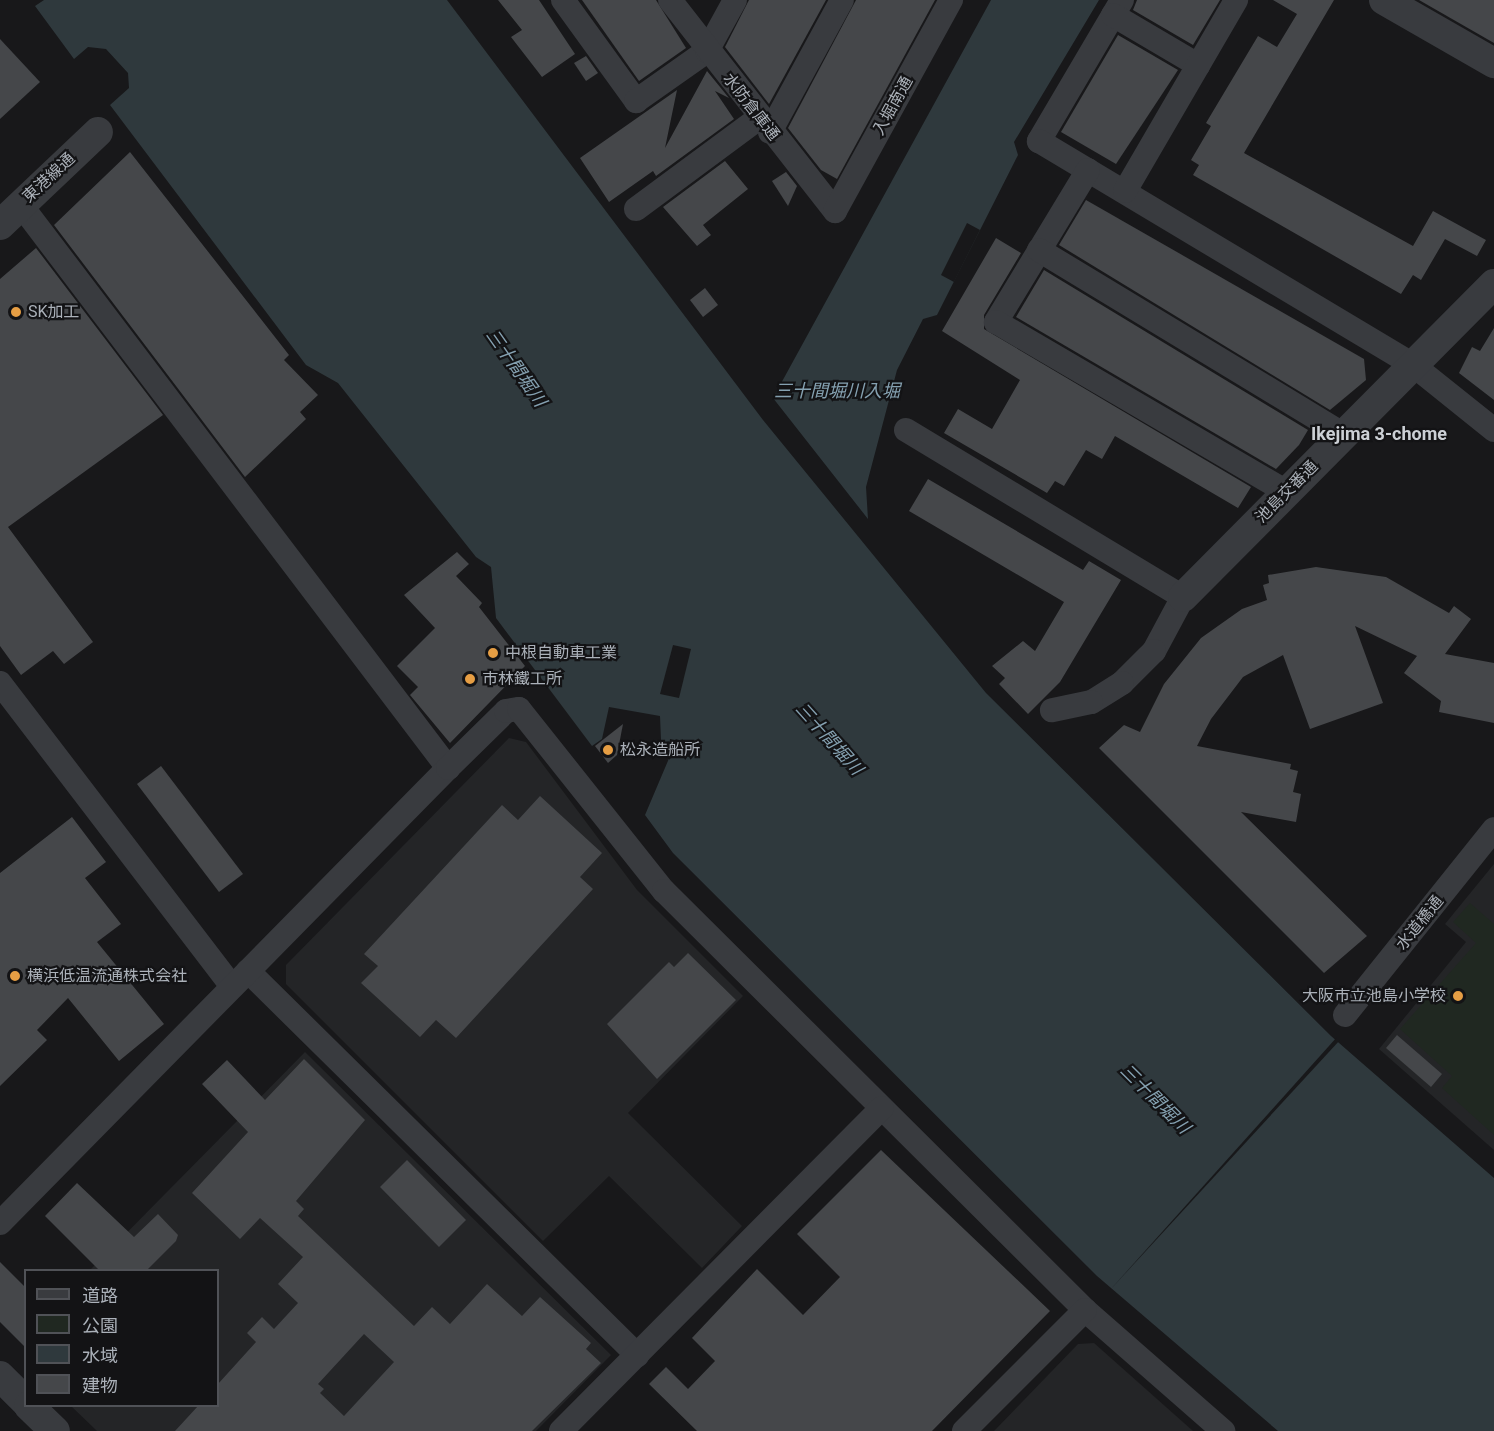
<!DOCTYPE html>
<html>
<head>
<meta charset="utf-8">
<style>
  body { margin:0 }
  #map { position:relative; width:1494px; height:1431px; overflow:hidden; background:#18181a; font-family:Roboto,"Noto Sans JP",sans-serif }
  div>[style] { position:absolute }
  .built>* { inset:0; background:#242527 }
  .green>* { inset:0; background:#202821 }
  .water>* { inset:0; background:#2f393d }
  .pier>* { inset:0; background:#18181a }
  .building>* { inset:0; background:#45474a }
  .minor>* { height:24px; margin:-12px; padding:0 12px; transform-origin:12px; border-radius:12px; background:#393b3f }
  .tertiary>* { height:30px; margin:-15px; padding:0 15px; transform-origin:15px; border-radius:15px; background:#393b3f }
  .dots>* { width:16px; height:16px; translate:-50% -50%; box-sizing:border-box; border:3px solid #131315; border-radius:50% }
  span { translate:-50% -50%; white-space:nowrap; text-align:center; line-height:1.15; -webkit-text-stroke:4.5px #131315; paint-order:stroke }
  .street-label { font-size:16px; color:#abb1b9 }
  .poi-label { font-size:16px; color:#abb1b9 }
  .left { translate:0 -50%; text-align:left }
  .right { translate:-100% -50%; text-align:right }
  .water-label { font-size:18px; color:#85a1b1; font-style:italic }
  .neighbourhood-label { font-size:18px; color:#ccd0d5; font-weight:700 }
  .legend { position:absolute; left:24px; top:1269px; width:195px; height:138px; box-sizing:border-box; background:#131315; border:2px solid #505257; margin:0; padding:8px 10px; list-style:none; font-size:18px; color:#abb1b9 }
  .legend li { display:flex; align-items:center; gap:12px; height:30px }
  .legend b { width:30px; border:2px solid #505257 }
</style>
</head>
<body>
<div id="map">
  <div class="built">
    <i style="clip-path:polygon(509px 738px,526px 742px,637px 890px,743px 996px,628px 1113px,742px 1226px,702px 1268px,609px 1176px,543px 1241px,286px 984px,286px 965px)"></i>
    <i style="clip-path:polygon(1494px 864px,1494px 1150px,1379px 1049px,1466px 942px,1445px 924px)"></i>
    <i style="clip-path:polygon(305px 1052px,611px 1355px,536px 1431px,97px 1431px,71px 1406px,218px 1406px,218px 1270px,90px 1270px)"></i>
    <i style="clip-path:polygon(1094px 1343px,1193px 1431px,994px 1431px,1078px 1344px)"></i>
  </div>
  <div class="green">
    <i style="clip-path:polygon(1470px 903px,1494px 924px,1494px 1135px,1442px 1088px,1452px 1076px,1400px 1029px,1476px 943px,1453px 922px)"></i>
  </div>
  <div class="water">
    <i style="clip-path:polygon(44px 0,447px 0,763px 420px,986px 693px,1331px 1036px,1494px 1178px,1494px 1431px,1278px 1431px,1097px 1276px,673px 853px,645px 815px,673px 749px,661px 740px,660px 716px,609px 707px,602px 739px,592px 746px,496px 618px,491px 567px,476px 557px,338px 383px,306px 365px,110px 105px,129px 88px,128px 73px,106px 49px,88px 47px,74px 59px,35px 6px)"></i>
    <i style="clip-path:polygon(991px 0,1099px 0,1014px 142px,1018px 155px,937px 315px,923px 319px,897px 370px,866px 487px,868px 519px,773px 398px)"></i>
  </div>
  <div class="pier">
    <i style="clip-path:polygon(967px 223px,980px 230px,954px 282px,941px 275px)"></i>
    <i style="clip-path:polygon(673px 645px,691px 649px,679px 698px,660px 694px)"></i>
    <i style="clip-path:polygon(1337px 1037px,1340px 1040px,1110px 1290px)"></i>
  </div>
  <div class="building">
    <i style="clip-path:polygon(498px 0,539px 0,575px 54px,542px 77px,511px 37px,522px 30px)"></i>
    <i style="clip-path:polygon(582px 0,656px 0,686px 48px,639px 81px)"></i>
    <i style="clip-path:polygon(749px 0,826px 0,769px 104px,725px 47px)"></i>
    <i style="clip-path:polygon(856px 0,935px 0,837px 179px,821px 170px,788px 128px)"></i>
    <i style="clip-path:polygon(1137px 0,1220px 0,1193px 45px,1133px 10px)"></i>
    <i style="clip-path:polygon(1273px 0,1334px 0,1244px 153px,1413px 246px,1433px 211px,1486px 240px,1477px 256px,1445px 239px,1421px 280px,1413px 275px,1401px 294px,1193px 175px,1199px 165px,1191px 160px,1211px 126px,1206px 123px,1258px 36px,1277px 47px,1297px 14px)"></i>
    <i style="clip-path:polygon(1419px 0,1494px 0,1494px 43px)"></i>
    <i style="clip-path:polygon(1118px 35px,1178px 70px,1116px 164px,1061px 132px)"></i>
    <i style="clip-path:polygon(0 39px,40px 82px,0 119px)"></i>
    <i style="clip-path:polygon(586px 56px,598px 73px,586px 81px,574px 63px)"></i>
    <i style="clip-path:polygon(707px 71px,729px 98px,715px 91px,734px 119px,656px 176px,653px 171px,609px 202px,580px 158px,677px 90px,665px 148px)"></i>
    <i style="clip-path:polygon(130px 152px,289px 355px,284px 360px,318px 395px,300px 412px,306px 419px,245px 477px,54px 225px)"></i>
    <i style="clip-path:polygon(725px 161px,748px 189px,703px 225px,711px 235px,697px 246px,663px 207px)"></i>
    <i style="clip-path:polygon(786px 172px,797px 186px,788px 206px,772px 181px)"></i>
    <i style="clip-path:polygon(1086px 200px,1364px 359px,1366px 380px,1330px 410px,1059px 245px)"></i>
    <i style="clip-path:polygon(996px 238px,1021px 253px,984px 315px,984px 329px,1251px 487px,1238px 508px,1115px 436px,1102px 459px,1086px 450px,1064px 486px,1055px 481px,1047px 493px,944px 433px,958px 409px,992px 429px,1020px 380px,942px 331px)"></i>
    <i style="clip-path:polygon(36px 248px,163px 415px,8px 527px,93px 642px,64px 664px,53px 651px,21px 675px,0 646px,0 279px)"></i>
    <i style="clip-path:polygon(1044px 270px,1308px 430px,1299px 445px,1276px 469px,1016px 317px)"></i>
    <i style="clip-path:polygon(705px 288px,718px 305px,703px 317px,690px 300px)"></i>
    <i style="clip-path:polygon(1494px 328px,1494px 400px,1459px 373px,1472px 347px,1480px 351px)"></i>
    <i style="clip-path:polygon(928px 479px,1083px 570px,1089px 561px,1121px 580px,1060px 682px,1028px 714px,999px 684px,1005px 678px,992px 666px,1023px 641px,1035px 651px,1064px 602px,909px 511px)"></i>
    <i style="clip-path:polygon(457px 552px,469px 564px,456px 576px,482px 603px,479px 607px,525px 666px,450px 743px,410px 695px,418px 687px,397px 666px,435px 628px,404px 595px)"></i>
    <i style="clip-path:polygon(1316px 567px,1386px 577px,1449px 613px,1454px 606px,1471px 619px,1445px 654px,1494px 663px,1494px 723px,1439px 712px,1441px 701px,1404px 673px,1417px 656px,1355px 626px,1383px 703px,1310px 729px,1283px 655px,1243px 677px,1211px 719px,1197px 746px,1291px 764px,1290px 769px,1298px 771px,1293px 792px,1301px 794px,1296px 822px,1241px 812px,1367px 936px,1324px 973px,1099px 748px,1124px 725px,1140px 732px,1164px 684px,1201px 638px,1242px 609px,1267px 600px,1263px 585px,1269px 583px,1268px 575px)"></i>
    <i style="clip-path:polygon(623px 724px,617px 755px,608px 763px,595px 746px)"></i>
    <i style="clip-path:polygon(161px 766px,243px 874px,219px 892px,137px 784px)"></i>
    <i style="clip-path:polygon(540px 796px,602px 853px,580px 877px,593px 889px,456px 1038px,436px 1020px,420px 1037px,361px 983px,378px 966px,364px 954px,502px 805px,518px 820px)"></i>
    <i style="clip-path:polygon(72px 817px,106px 862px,85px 878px,121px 924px,97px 942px,164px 1024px,119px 1061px,68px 998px,37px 1030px,47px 1040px,0 1086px,0 873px)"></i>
    <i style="clip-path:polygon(688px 953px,736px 1000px,657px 1079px,607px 1024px,669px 962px,674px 967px)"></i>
    <i style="clip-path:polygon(1397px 1035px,1442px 1074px,1431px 1087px,1386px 1048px)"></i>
    <i style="clip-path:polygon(evenodd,304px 1059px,365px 1120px,296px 1201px,304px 1209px,298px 1216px,414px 1326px,432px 1307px,450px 1324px,487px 1284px,522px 1316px,540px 1297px,591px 1343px,586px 1349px,601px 1363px,532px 1431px,175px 1431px,198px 1406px,218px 1406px,218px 1384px,256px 1342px,247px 1333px,262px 1317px,274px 1329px,298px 1303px,278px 1284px,303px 1257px,260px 1218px,240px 1239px,192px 1193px,248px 1132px,202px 1084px,227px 1060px,265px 1100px,304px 1059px,364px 1334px,394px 1362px,344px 1416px,320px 1393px,324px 1389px,318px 1384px,364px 1334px)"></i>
    <i style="clip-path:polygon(881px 1150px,1050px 1311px,932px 1431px,697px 1431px,649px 1384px,666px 1367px,688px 1389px,715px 1361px,692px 1338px,757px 1269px,803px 1315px,840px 1277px,797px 1234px)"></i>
    <i style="clip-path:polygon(407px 1160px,466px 1220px,439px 1247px,380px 1187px)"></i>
    <i style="clip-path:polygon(77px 1183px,134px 1237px,158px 1214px,178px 1235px,176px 1241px,147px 1270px,99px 1270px,45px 1216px)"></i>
    <i style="clip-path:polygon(0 1262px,26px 1288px,26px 1348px,0 1322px)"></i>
  </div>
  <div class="minor">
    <i style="left:563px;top:0;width:125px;rotate:54.1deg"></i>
    <i style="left:636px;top:101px;width:87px;rotate:-35.2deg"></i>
    <i style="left:707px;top:51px;width:58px;rotate:-61.2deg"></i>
    <i style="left:670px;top:0;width:268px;rotate:52deg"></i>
    <i style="left:835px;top:211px;width:241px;rotate:-61.2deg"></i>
    <i style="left:1122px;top:0;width:164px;rotate:120.5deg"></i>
    <i style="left:1039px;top:141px;width:436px;rotate:30.9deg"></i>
    <i style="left:1413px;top:365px;width:104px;rotate:38.7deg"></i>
    <i style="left:1113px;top:15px;width:99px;rotate:30.5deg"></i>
    <i style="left:770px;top:132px;width:150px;rotate:-61.4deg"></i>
    <i style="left:1088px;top:170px;width:178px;rotate:121.2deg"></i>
    <i style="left:996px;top:322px;width:337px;rotate:30.3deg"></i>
    <i style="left:1125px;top:191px;width:221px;rotate:-59.8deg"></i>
    <i style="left:21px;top:205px;width:707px;rotate:52.82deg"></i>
    <i style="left:636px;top:209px;width:153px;rotate:-36.5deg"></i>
    <i style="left:1039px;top:250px;width:357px;rotate:31.2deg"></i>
    <i style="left:906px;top:430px;width:323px;rotate:31.1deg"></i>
    <i style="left:1183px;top:597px;width:61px;rotate:118.2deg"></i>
    <i style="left:1154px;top:651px;width:45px;rotate:135deg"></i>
    <i style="left:1122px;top:683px;width:36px;rotate:148deg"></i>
    <i style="left:1091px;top:702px;width:40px;rotate:168deg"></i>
    <i style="left:0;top:683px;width:382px;rotate:52.6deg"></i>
    <i style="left:248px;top:971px;width:547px;rotate:44.63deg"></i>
    <i style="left:1345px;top:1015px;width:238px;rotate:-51.3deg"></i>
    <i style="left:0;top:1223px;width:639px;rotate:-45.44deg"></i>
    <i style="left:448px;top:768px;width:81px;rotate:-44.5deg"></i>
    <i style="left:506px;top:711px;width:13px;rotate:-9deg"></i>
    <i style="left:519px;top:709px;width:233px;rotate:51.5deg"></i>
    <i style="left:664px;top:891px;width:594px;rotate:44.86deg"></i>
    <i style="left:1085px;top:1310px;width:184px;rotate:41.2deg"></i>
    <i style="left:561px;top:1431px;width:455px;rotate:-45.2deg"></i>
    <i style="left:964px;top:1431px;width:171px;rotate:-45deg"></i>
  </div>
  <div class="tertiary">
    <i style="left:1384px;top:0;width:127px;rotate:29.8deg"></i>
    <i style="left:0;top:225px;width:135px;rotate:-43.5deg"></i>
    <i style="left:1183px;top:597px;width:441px;rotate:-45.2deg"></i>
    <i style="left:0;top:1376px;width:37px;rotate:45deg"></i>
    <i style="left:29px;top:1406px;width:36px;rotate:44deg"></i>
  </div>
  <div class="dots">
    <i style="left:16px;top:312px;background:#e69e44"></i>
    <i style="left:493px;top:653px;background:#e69e44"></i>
    <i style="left:470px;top:679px;background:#e69e44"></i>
    <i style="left:608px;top:750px;background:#e69e44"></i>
    <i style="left:15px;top:976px;background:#e69e44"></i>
    <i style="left:1458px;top:996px;background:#e69e44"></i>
  </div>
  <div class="street-label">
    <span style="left:893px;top:106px;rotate:-61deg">入堀南通</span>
    <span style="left:751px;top:107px;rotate:52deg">水防倉庫通</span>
    <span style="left:49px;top:178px;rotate:-43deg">東港線通</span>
    <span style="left:1287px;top:492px;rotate:-45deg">池島交番通</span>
    <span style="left:1420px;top:923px;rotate:-51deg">水道橋通</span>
  </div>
  <div class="poi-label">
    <span class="left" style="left:28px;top:312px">SK加工</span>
    <span class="left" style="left:505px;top:653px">中根自動車工業</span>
    <span class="left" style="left:482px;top:679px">市林鐵工所</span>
    <span class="left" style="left:620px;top:750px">松永造船所</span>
    <span class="left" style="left:27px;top:976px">横浜低温流通株式会社</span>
    <span class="right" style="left:1446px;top:996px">大阪市立池島小学校</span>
  </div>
  <div class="water-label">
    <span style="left:516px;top:368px;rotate:55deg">三十間堀川</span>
    <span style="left:837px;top:391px">三十間堀川入堀</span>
    <span style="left:829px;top:739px;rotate:48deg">三十間堀川</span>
    <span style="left:1155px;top:1099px;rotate:45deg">三十間堀川</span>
  </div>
  <div class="neighbourhood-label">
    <span style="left:1379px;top:434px">Ikejima 3-chome</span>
  </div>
  <ul class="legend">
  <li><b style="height:8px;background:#393b3f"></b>道路</li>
  <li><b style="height:16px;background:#202821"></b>公園</li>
  <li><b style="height:16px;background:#2f393d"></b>水域</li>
  <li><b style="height:16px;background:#45474a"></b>建物</li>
  </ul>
</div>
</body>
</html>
